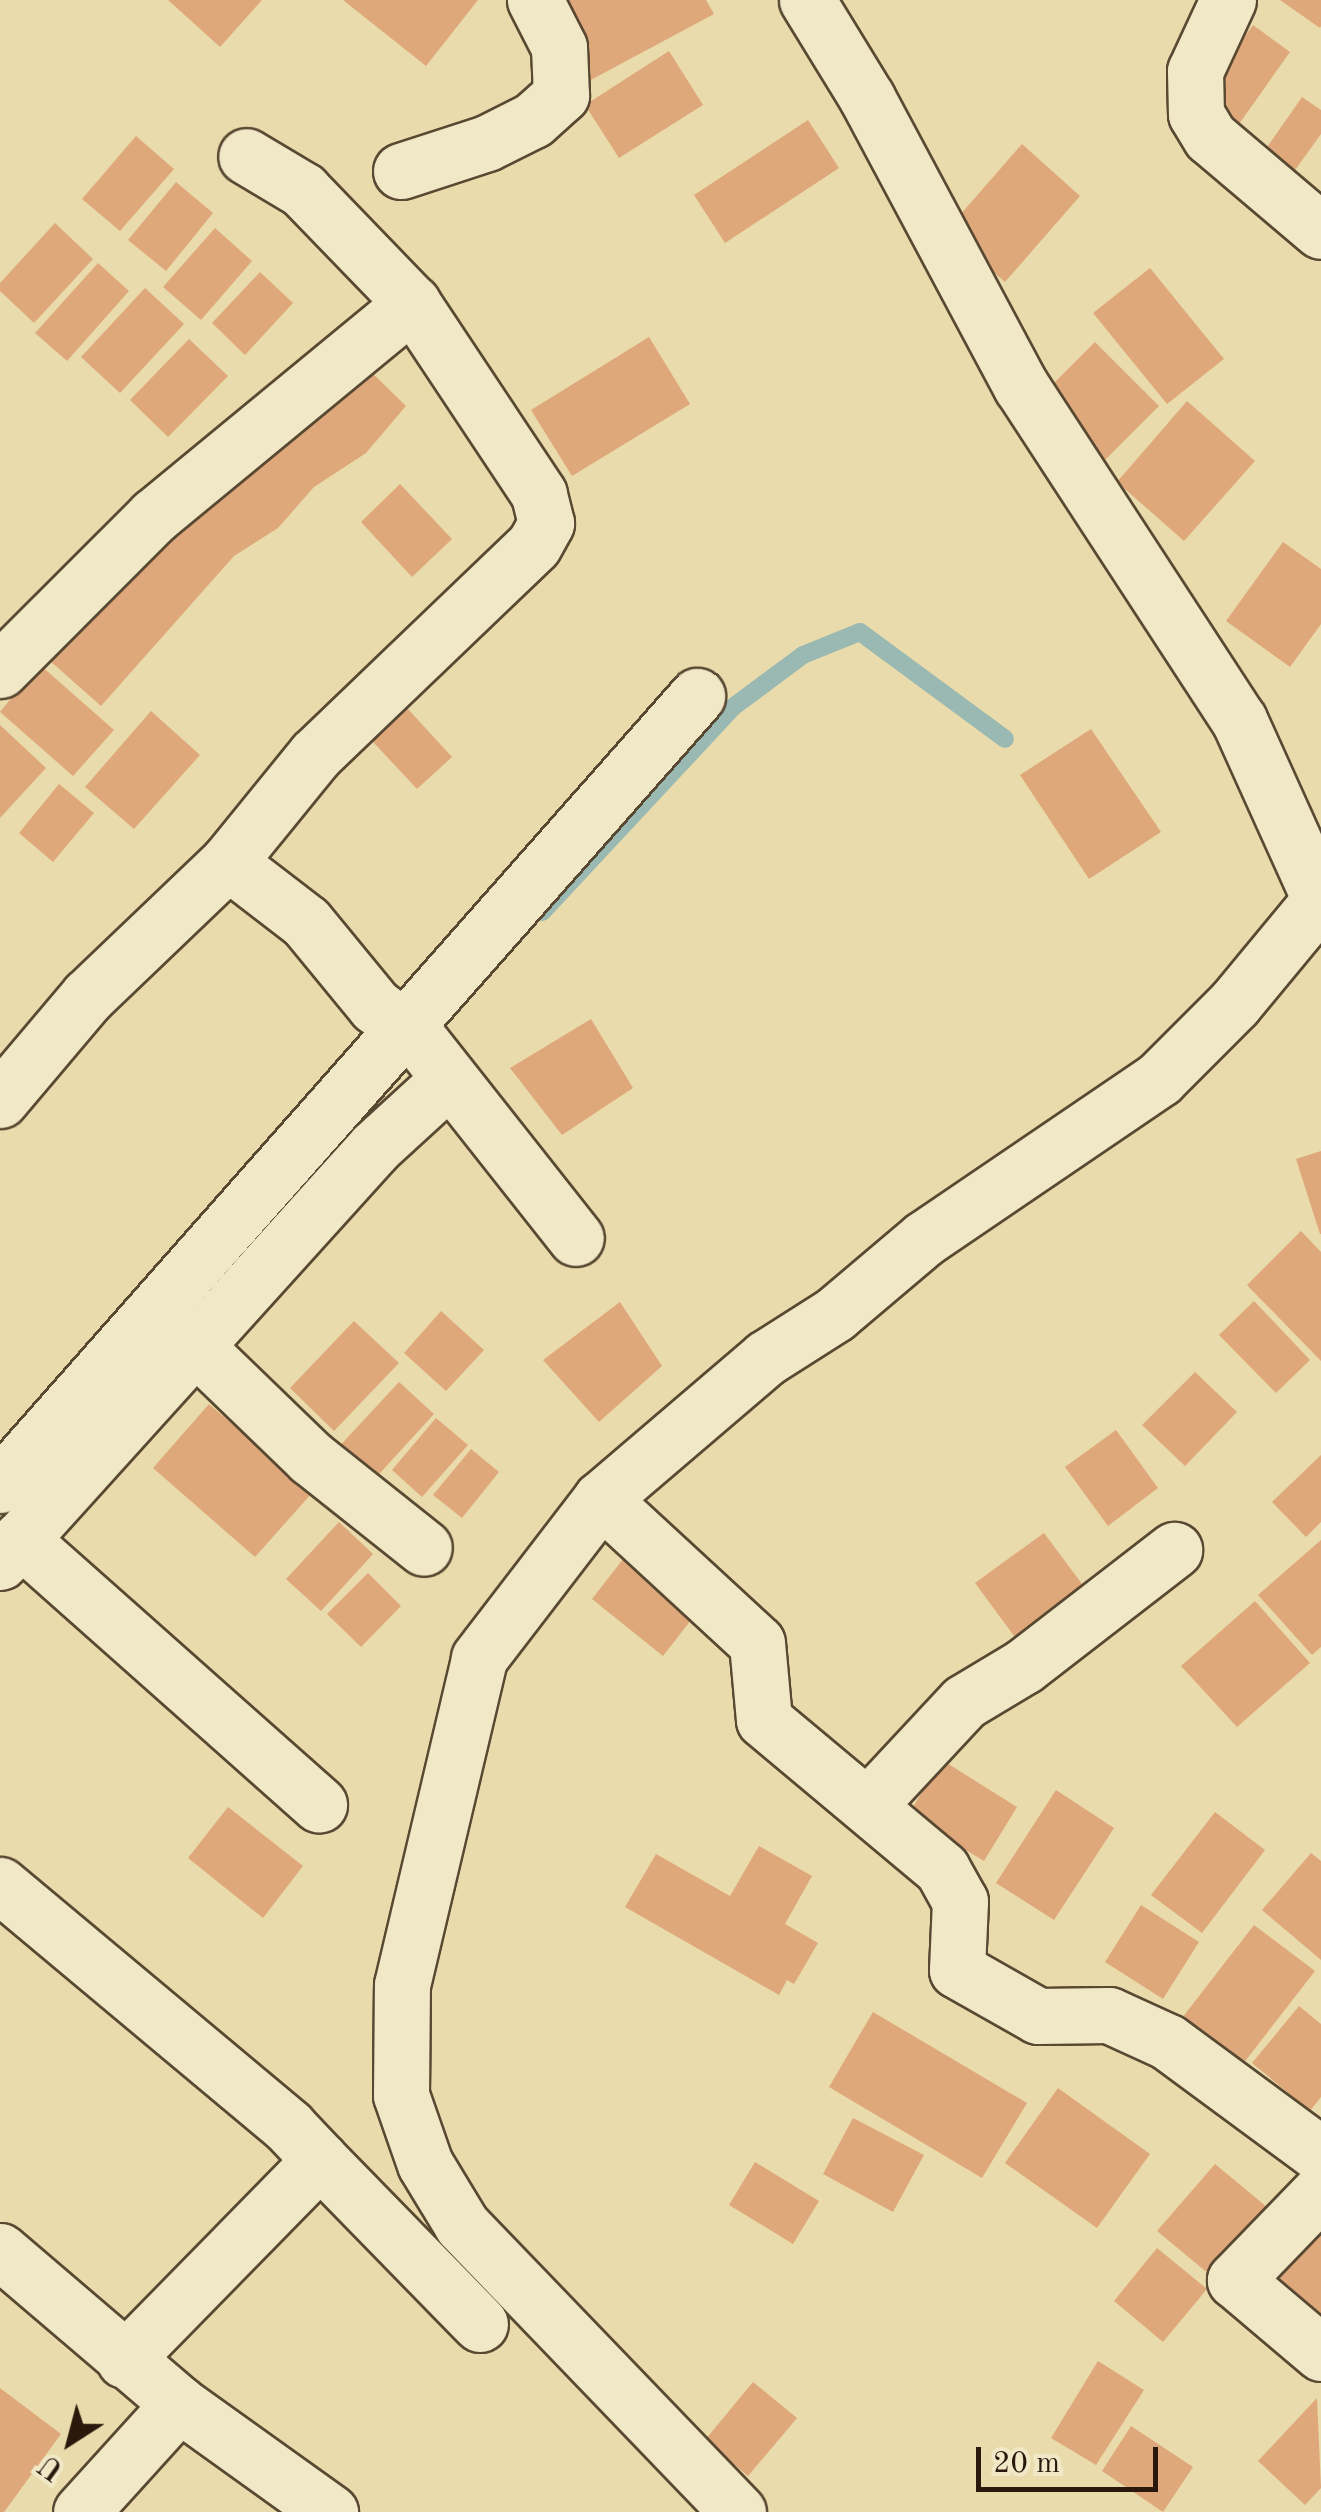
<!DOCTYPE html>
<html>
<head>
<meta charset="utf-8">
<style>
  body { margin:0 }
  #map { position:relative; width:1321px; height:2512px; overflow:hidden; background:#e9dbab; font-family:"Old Standard TT",serif }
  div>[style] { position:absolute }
  .stream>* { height:18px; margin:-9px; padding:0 9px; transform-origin:9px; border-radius:9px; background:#9ab9b2 }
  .building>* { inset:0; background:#dfa87a }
  .roads { filter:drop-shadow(2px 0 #594933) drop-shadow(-2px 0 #594933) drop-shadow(0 2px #594933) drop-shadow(0 -2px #594933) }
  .minor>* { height:55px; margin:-27.5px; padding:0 27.5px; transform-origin:27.5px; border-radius:27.5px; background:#f1e8c8 }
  span { translate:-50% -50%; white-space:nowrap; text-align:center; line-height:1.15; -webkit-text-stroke:8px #f1e8c8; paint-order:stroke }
  .north { position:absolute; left:20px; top:2392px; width:100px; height:100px; -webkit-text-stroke:8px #f1e8c8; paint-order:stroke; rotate:216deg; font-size:28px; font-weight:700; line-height:40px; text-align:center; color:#29180b }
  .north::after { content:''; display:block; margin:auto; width:35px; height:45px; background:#29180b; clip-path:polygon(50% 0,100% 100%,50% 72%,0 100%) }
  .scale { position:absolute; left:976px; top:2447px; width:182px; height:45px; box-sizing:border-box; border:5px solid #29180b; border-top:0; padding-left:12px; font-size:30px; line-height:35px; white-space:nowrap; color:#29180b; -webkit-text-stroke:8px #f1e8c8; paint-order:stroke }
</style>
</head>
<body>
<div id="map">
  <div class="stream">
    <i style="left:542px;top:912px;width:280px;rotate:-47deg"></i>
    <i style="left:733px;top:707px;width:87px;rotate:-36.6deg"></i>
    <i style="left:803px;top:655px;width:61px;rotate:-22deg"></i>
    <i style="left:860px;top:632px;width:180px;rotate:36.4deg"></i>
  </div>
  <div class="building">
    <i style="clip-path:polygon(168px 0,262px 0,220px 47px)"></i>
    <i style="clip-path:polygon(343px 0,478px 0,426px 66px)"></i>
    <i style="clip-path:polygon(542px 0,706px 0,714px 14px,587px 82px)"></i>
    <i style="clip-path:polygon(1280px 0,1321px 0,1321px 26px,1320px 28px)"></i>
    <i style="clip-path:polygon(1253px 25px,1290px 52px,1239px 124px,1202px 97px)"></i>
    <i style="clip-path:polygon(669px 51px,703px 105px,619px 158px,585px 105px)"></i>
    <i style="clip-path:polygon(1302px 97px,1321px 110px,1321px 134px,1285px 184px,1256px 163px)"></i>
    <i style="clip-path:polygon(808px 120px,839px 168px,725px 243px,694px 195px)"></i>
    <i style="clip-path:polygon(136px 136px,174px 169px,120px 231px,82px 199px)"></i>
    <i style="clip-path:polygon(1022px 144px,1080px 196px,1005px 282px,946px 231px)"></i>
    <i style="clip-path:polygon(176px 182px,213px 213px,166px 271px,128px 240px)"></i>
    <i style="clip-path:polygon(55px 223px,93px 259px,34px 323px,0 291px,0 283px)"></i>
    <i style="clip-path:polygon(215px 228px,252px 261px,201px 320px,163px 287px)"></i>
    <i style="clip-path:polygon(98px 263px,129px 291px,67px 361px,35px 333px)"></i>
    <i style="clip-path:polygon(1150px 268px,1224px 359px,1167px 404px,1093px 313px)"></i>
    <i style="clip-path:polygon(260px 272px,293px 303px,245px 355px,212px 323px)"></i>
    <i style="clip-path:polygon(145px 288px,184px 324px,120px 393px,81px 357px)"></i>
    <i style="clip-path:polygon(649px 337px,690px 404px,572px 476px,531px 410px)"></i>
    <i style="clip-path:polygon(189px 339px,228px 376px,168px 437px,130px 400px)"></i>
    <i style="clip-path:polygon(1095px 342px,1159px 406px,1105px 460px,1042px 395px)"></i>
    <i style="clip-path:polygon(366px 367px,406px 406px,366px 453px,314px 487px,278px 528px,234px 556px,101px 706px,49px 660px,182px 510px)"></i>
    <i style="clip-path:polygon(1187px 401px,1255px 461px,1184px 541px,1117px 482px)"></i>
    <i style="clip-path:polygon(400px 484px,452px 539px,412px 577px,361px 522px)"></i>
    <i style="clip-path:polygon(1283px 542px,1321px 569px,1321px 624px,1290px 667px,1226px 621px)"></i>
    <i style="clip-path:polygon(39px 664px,114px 730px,73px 776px,0 712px)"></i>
    <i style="clip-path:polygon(396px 696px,452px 757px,417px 789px,360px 728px)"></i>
    <i style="clip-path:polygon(151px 711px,200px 755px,134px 829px,85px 787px)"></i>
    <i style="clip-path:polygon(0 725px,46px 768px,0 818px)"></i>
    <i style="clip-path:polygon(1091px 729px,1161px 832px,1089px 879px,1020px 775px)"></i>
    <i style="clip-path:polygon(59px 784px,94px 813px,53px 862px,19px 833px)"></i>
    <i style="clip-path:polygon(591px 1019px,633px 1088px,562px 1135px,510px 1068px)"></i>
    <i style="clip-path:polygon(1321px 1151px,1321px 1234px,1320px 1234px,1296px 1159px)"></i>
    <i style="clip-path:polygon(1301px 1231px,1321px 1252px,1321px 1361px,1247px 1285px)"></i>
    <i style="clip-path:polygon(1254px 1301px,1310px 1360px,1276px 1393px,1219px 1335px)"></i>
    <i style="clip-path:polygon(620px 1302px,662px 1366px,599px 1422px,543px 1360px)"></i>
    <i style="clip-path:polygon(441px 1311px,484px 1350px,446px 1391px,404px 1353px)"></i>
    <i style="clip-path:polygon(354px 1321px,399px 1363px,334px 1431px,290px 1388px)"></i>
    <i style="clip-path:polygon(1195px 1372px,1237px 1412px,1185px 1466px,1142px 1425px)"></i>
    <i style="clip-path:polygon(399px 1382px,434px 1414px,370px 1484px,335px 1451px)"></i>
    <i style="clip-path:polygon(209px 1404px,312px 1493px,255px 1557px,153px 1468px)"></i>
    <i style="clip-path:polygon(436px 1418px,468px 1445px,422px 1497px,392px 1470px)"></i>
    <i style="clip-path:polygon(1116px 1430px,1158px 1488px,1108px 1526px,1065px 1467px)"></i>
    <i style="clip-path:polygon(471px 1449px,499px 1472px,462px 1518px,433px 1495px)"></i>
    <i style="clip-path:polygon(1321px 1455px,1321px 1522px,1306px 1537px,1272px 1502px)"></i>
    <i style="clip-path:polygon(339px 1522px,373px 1554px,321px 1611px,286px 1579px)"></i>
    <i style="clip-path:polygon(1044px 1533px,1088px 1592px,1026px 1652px,975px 1583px)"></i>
    <i style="clip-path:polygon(1321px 1540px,1321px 1647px,1312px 1655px,1258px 1595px)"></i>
    <i style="clip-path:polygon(627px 1554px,698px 1611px,663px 1656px,592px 1599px)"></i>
    <i style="clip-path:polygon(368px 1573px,401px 1606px,361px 1647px,327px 1614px)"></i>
    <i style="clip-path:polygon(1255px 1601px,1310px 1663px,1237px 1727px,1181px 1666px)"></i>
    <i style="clip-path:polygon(942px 1760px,1017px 1807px,984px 1861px,908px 1815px)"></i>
    <i style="clip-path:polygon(1056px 1790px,1114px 1828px,1054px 1920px,996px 1883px)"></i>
    <i style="clip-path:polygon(228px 1807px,303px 1866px,263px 1918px,188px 1858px)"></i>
    <i style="clip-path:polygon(1215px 1812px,1265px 1850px,1202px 1933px,1151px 1895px)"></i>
    <i style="clip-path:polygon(759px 1846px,812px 1876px,785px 1924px,818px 1943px,794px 1984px,787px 1980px,779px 1995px,625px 1907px,656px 1854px,730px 1896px)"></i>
    <i style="clip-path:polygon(1311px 1853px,1321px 1861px,1321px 1960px,1262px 1910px)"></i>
    <i style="clip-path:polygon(1141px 1905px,1199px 1942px,1163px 1999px,1105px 1962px)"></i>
    <i style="clip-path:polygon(1254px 1925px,1315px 1971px,1236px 2073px,1175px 2027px)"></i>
    <i style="clip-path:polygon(1299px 2006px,1321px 2024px,1321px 2097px,1310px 2111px,1252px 2063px)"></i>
    <i style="clip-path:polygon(873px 2012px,1027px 2103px,982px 2178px,829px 2087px)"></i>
    <i style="clip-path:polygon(1058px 2088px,1150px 2154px,1097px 2228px,1005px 2163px)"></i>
    <i style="clip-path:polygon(853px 2118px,924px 2155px,893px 2212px,823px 2174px)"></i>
    <i style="clip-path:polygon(755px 2162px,819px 2201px,793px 2244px,729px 2205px)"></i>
    <i style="clip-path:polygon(1215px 2164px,1273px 2212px,1216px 2280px,1157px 2231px)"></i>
    <i style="clip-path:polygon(1321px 2212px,1321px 2328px,1257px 2270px)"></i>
    <i style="clip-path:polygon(1157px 2248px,1207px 2289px,1163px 2342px,1114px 2301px)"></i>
    <i style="clip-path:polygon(1098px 2361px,1144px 2390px,1096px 2465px,1051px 2438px)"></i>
    <i style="clip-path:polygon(753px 2382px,797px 2418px,748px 2476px,705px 2440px)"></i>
    <i style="clip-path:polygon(0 2388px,61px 2434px,4px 2512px,0 2512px)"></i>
    <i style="clip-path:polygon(1317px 2398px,1321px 2488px,1305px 2505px,1258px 2461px)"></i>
    <i style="clip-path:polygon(1131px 2426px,1193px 2467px,1163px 2512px,1102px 2471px)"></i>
  </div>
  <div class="roads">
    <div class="minor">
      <i style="left:807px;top:0;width:115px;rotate:58.5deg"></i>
      <i style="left:867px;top:98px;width:327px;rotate:61.9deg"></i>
      <i style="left:1021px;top:386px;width:399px;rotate:56.9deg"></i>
      <i style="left:1239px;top:720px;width:200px;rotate:65.7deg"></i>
      <i style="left:1228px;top:0;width:78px;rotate:114.9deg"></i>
      <i style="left:1195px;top:71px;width:43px;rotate:88.7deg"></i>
      <i style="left:1196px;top:114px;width:27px;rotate:59deg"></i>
      <i style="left:1210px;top:137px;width:145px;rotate:40.3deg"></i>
      <i style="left:401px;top:171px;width:90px;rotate:-18deg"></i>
      <i style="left:487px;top:143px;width:51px;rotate:-26.6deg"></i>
      <i style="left:533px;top:120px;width:38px;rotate:-42deg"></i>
      <i style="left:561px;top:95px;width:48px;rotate:-92.4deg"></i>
      <i style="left:559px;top:47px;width:53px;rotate:-117.1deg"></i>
      <i style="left:0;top:670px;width:218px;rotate:-45deg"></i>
      <i style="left:154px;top:516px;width:335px;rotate:-39.5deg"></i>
      <i style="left:228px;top:862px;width:98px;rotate:37.6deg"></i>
      <i style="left:306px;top:922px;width:109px;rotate:50.6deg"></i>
      <i style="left:375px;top:1006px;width:52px;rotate:36.4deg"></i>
      <i style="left:417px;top:1037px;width:256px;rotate:51.7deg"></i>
      <i style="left:0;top:1100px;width:136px;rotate:-49.8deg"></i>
      <i style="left:88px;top:996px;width:194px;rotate:-43.7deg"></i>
      <i style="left:228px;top:862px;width:138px;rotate:-50.9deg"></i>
      <i style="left:315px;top:755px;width:303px;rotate:-43.8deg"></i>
      <i style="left:534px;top:545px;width:25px;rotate:-61deg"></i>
      <i style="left:546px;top:523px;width:30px;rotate:-104deg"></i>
      <i style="left:539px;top:494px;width:229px;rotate:-123.6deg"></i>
      <i style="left:412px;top:303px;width:157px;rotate:-134deg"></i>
      <i style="left:303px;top:190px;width:66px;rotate:-149.2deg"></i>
      <i style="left:195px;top:1346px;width:161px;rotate:44deg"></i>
      <i style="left:311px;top:1458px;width:144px;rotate:38.5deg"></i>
      <i style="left:0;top:1485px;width:1053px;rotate:-48.54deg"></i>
      <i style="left:601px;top:1499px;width:212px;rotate:42.7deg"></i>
      <i style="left:757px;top:1643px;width:77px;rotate:84.8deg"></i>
      <i style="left:764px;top:1720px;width:232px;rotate:39.9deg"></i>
      <i style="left:942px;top:1869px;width:37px;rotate:61deg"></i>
      <i style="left:960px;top:1901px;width:69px;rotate:92.5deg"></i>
      <i style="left:957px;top:1970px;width:93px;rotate:29.6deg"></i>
      <i style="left:1038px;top:2016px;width:71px;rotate:-0.8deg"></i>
      <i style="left:1109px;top:2015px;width:65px;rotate:24.6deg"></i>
      <i style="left:1168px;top:2042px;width:190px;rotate:36.4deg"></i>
      <i style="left:20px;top:1539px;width:400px;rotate:41.6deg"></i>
      <i style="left:0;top:1562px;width:559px;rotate:-47.9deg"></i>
      <i style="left:375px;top:1147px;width:99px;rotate:-42.5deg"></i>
      <i style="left:869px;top:1804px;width:139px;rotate:-47deg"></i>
      <i style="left:964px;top:1702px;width:70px;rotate:-31deg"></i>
      <i style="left:1024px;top:1666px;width:190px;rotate:-37.7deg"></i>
      <i style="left:0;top:1885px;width:376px;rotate:39.9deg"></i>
      <i style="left:288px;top:2126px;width:47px;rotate:46.7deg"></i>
      <i style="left:320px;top:2160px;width:280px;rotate:134.4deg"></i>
      <i style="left:320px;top:2160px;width:229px;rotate:45.7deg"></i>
      <i style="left:1321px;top:2191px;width:124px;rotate:134deg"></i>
      <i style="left:1235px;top:2280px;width:113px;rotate:40.3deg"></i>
      <i style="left:0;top:2251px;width:235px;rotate:40.5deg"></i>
      <i style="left:179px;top:2404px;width:186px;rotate:35.6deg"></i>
      <i style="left:81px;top:2512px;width:146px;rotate:-47.8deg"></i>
      <i style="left:738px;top:2512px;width:398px;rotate:-133.9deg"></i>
      <i style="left:462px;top:2225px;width:71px;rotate:-121.2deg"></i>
      <i style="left:425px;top:2164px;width:73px;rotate:-109.2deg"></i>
      <i style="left:401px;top:2095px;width:110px;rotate:-89.5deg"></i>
      <i style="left:402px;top:1985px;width:336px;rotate:-76.7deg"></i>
      <i style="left:479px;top:1658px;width:200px;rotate:-52.5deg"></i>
      <i style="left:601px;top:1499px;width:217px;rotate:-40.5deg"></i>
      <i style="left:766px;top:1358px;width:82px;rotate:-32.5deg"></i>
      <i style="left:835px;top:1314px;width:118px;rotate:-40.2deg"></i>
      <i style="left:925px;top:1238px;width:283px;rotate:-34.2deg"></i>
      <i style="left:1159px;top:1079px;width:106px;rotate:-45deg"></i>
      <i style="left:1234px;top:1004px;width:135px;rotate:-50.4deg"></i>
    </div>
  </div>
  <div class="north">U</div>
  <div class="scale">20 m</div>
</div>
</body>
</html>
